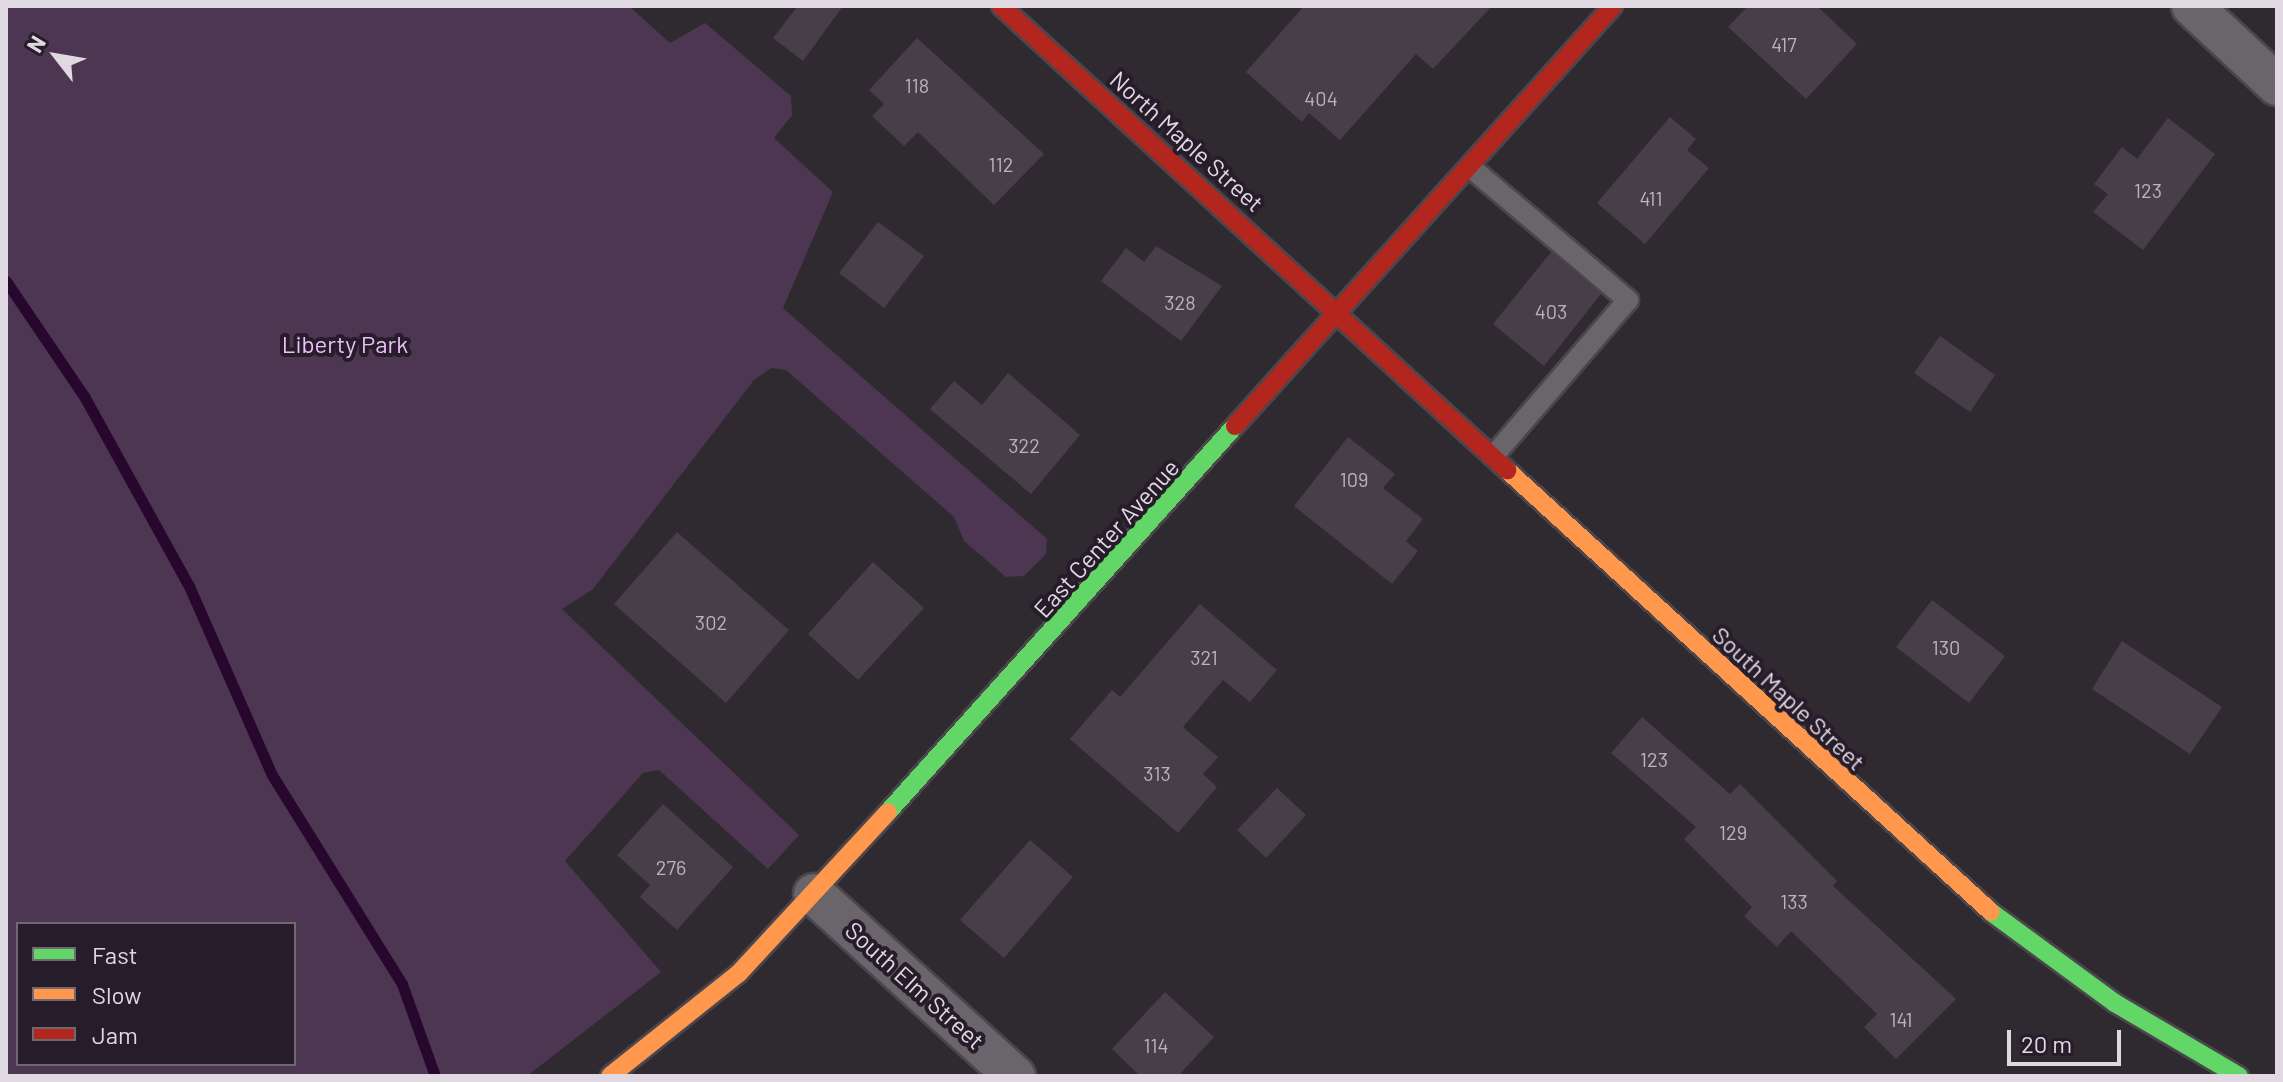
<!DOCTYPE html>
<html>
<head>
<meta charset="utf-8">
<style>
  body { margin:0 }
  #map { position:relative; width:2283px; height:1082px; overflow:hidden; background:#2f2a30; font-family:Barlow,sans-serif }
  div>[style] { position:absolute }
  .green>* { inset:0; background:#4c3651 }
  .stream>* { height:11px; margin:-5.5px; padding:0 5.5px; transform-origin:5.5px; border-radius:5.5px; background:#28072f }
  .building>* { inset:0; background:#473e49 }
  .roads { filter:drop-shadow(2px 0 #4b464c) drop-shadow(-2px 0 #4b464c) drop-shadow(0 2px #4b464c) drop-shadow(0 -2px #4b464c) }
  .lane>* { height:20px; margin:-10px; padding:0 10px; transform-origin:10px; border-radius:10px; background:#6a656b }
  .street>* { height:40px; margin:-20px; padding:0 20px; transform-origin:20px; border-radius:20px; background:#6a656b }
  .fast>* { height:18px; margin:-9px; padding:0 9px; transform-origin:9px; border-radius:9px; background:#63d668 }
  .slow>* { height:18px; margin:-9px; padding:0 9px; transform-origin:9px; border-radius:9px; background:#ff974d }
  .jam>* { height:18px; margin:-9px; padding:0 9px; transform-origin:9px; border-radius:9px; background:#b3261e }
  span { translate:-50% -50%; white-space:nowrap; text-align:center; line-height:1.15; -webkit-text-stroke:8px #271c2a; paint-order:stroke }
  .number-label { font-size:20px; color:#bab2bc }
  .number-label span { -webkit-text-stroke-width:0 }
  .street-label { font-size:24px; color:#e0d9e2 }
  .park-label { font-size:24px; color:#eebff9 }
  .frame { position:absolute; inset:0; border:8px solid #e0d9e2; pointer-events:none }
  .legend { position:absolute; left:16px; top:922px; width:280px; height:144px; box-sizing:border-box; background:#271c2a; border:2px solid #716874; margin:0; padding:10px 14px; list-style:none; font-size:24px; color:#e0d9e2 }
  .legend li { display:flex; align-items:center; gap:16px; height:40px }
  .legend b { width:40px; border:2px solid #716874 }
  .north { position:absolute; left:16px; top:16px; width:80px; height:80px; -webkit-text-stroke:6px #271c2a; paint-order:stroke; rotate:301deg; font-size:22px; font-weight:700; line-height:32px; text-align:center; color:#e0d9e2 }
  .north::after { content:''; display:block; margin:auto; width:28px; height:36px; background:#e0d9e2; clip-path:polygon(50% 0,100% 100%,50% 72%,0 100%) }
  .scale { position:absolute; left:2007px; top:1030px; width:114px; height:36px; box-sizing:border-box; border:4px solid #e0d9e2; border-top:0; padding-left:10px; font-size:24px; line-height:28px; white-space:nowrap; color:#e0d9e2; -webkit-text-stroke:6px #271c2a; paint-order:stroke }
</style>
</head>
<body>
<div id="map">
  <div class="green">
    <i style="clip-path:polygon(evenodd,6px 6px,629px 6px,670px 43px,705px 23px,791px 96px,792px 115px,774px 138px,833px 192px,783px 308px,1047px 539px,1046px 554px,1024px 576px,1006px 577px,964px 541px,954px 517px,786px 370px,771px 368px,754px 380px,593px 589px,562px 609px,799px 835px,768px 869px,659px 770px,643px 773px,565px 861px,661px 972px,527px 1076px,6px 1076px,6px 6px,294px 924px,294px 1064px,18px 1064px,18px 924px,294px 924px)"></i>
  </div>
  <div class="stream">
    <i style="left:6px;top:281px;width:139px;rotate:55.9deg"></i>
    <i style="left:84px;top:396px;width:217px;rotate:61.1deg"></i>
    <i style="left:189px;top:586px;width:206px;rotate:66.3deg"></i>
    <i style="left:272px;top:775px;width:246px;rotate:58.1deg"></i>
    <i style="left:402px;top:984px;width:98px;rotate:70.3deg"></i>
  </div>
  <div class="building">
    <i style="clip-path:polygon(798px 6px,843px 6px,803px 61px,773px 38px)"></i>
    <i style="clip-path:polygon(1304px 6px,1492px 6px,1433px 69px,1416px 54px,1340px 140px,1309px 113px,1302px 122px,1246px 72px)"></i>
    <i style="clip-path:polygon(1748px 6px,1817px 6px,1857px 44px,1806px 99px,1728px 27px)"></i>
    <i style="clip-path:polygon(917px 38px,1044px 154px,994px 205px,918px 132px,904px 146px,872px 116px,884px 104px,869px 90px)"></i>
    <i style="clip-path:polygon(1670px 117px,1696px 139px,1687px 150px,1709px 168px,1645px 244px,1597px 203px)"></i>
    <i style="clip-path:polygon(2168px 118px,2215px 154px,2143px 250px,2093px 212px,2108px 194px,2094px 184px,2122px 147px,2137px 159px)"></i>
    <i style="clip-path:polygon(878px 222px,924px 256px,884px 308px,839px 273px)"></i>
    <i style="clip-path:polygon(1156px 246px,1222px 286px,1181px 341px,1101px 281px,1126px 248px,1144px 262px)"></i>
    <i style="clip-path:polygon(1551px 252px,1601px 294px,1544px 366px,1493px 324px)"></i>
    <i style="clip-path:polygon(1940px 336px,1995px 375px,1970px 412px,1914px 373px)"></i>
    <i style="clip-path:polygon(1008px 373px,1080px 435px,1031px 494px,930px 409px,954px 381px,982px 405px)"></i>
    <i style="clip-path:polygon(1348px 437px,1395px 474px,1383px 488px,1423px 519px,1406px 541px,1418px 551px,1392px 584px,1294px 506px)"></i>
    <i style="clip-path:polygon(677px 532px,789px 630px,726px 703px,614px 604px)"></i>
    <i style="clip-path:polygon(873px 562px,924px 608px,858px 680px,808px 634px)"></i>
    <i style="clip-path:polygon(1932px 600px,2005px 656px,1969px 703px,1896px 647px)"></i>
    <i style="clip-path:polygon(1200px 604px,1277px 670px,1250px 702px,1223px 680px,1183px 727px,1218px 757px,1203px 774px,1217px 787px,1178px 833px,1070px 739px,1112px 690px,1120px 697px)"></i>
    <i style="clip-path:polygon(2122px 641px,2222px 707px,2190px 754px,2092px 689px)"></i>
    <i style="clip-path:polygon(1642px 717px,1730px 794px,1740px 784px,1837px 881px,1833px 886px,1956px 999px,1896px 1059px,1864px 1027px,1877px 1014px,1791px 931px,1777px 947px,1744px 916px,1752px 907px,1684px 839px,1696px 827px,1611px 753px)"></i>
    <i style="clip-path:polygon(1277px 788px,1306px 815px,1266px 858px,1237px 830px)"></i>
    <i style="clip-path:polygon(663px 804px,733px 867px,677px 930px,640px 897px,650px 885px,617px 855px)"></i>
    <i style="clip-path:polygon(1030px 840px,1073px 877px,1004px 958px,960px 920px)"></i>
    <i style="clip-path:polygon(1165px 992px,1214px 1037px,1178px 1076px,1140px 1076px,1112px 1049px)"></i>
  </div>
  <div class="roads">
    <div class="lane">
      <i style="left:1470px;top:167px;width:207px;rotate:40.1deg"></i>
      <i style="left:1628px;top:300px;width:205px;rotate:130.8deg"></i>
    </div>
    <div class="street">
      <i style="left:2192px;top:6px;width:116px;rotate:42.9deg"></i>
      <i style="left:814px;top:894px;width:271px;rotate:42.2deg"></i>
    </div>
    <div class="fast">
      <i style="left:888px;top:812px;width:519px;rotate:-48.05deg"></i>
      <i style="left:1991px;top:912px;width:154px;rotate:36.3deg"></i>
      <i style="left:2115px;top:1003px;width:144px;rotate:30.5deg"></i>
    </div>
    <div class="slow">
      <i style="left:1507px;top:470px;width:655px;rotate:42.4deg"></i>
      <i style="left:610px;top:1076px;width:165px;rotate:-38.6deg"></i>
      <i style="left:739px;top:973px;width:219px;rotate:-47.2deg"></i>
    </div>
    <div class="jam">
      <i style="left:1001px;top:6px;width:687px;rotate:42.52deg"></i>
      <i style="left:1235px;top:426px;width:565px;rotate:-48.01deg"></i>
    </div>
  </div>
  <div class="number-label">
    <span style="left:1784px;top:44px">417</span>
    <span style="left:917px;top:85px">118</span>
    <span style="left:1321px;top:98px">404</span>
    <span style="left:1001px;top:164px">112</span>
    <span style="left:2148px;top:190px">123</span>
    <span style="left:1651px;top:198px">411</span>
    <span style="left:1180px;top:302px">328</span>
    <span style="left:1551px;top:311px">403</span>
    <span style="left:1024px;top:445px">322</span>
    <span style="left:1354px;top:479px">109</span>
    <span style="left:711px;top:622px">302</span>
    <span style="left:1946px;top:647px">130</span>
    <span style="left:1204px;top:657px">321</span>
    <span style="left:1654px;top:759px">123</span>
    <span style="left:1157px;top:773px">313</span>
    <span style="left:1733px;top:832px">129</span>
    <span style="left:671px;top:867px">276</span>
    <span style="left:1794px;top:901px">133</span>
    <span style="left:1901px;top:1019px">141</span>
    <span style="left:1156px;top:1045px">114</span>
  </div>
  <div class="street-label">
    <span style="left:1187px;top:141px;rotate:42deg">North Maple Street</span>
    <span style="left:1106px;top:538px;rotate:-48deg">East Center Avenue</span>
    <span style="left:1789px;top:698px;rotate:43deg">South Maple Street</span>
    <span style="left:915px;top:985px;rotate:42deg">South Elm Street</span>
  </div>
  <div class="park-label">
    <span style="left:345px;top:344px">Liberty Park</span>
  </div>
  <div class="frame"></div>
  <ul class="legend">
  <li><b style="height:10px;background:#63d668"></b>Fast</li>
  <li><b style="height:10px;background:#ff974d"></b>Slow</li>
  <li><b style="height:10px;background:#b3261e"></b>Jam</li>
  </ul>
  <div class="north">N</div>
  <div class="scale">20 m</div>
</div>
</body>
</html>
